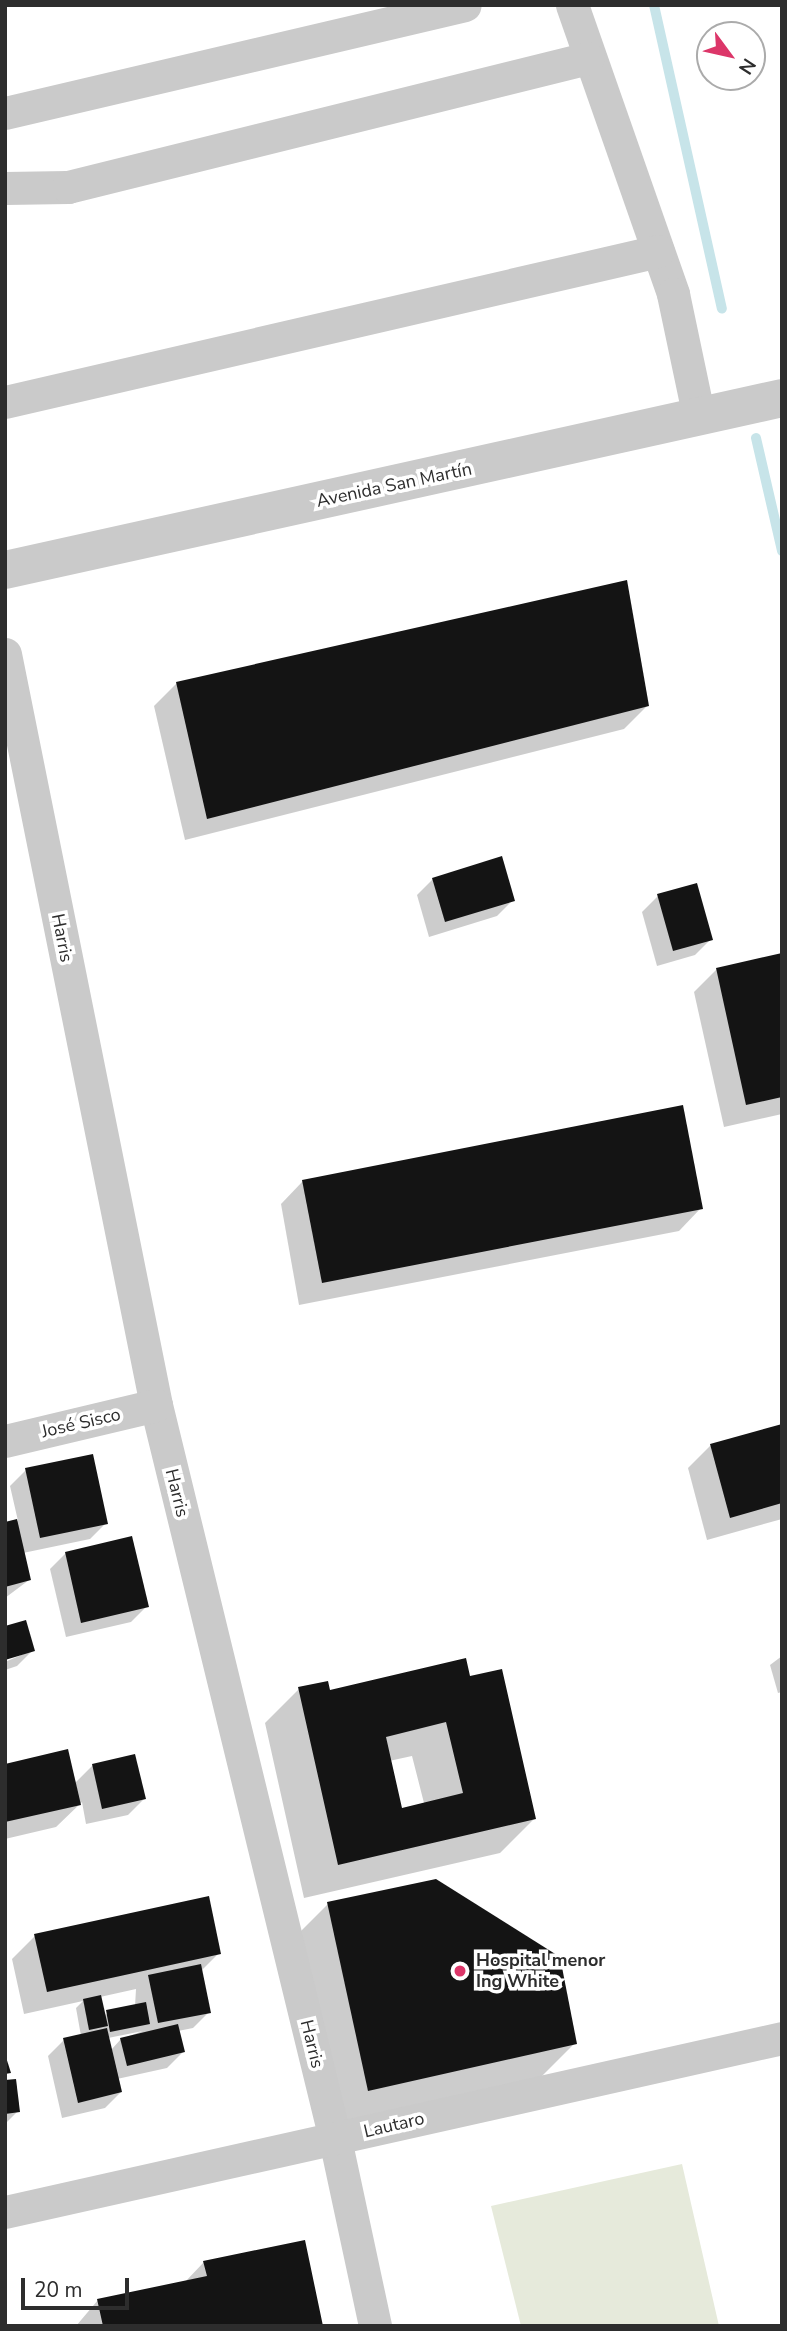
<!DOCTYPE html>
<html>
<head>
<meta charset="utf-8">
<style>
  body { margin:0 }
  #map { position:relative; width:787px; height:2331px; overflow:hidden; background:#fff; font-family:"Nunito Sans",sans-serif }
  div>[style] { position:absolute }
  .green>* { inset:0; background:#e6eadb }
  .shadow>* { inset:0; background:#0003 }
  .stream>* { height:10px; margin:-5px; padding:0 5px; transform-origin:5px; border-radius:5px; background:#c7e4e9 }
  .building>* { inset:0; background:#141414 }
  .minor>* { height:33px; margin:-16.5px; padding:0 16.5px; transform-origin:16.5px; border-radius:16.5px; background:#cacaca }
  .tertiary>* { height:38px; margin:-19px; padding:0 19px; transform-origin:19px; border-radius:19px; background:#cacaca }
  .dots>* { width:19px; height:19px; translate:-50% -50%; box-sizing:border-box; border:4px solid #fff; border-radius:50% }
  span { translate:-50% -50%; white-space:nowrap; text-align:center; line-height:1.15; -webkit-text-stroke:7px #fff; paint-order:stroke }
  .street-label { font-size:18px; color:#2d2d2d }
  .poi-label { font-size:18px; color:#2d2d2d; font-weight:700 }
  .left { translate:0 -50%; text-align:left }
  .frame { position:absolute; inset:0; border:7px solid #2d2d2d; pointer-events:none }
  .north { position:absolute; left:696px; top:21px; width:70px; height:70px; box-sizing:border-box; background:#fff; border:2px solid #ababab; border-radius:50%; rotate:123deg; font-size:19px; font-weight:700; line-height:28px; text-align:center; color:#2d2d2d }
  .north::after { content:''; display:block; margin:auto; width:24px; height:32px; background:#dc3669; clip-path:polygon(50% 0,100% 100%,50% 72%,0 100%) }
  .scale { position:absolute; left:21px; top:2278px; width:108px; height:32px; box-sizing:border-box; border:4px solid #2d2d2d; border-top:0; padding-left:9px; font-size:21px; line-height:24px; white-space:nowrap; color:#2d2d2d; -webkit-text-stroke:5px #fff; paint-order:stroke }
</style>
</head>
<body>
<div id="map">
  <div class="green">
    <i style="clip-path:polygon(682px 2164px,719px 2326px,521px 2326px,491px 2206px)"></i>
  </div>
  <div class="shadow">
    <i style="clip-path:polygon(177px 683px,647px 706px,624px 729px,185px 840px,154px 706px)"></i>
    <i style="clip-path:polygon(433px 879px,513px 900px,497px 916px,429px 937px,417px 895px)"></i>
    <i style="clip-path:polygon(658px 896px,711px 939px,695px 955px,657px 966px,642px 912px)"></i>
    <i style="clip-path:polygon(782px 959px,782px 1114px,724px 1127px,694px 992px,717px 969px)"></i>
    <i style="clip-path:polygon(303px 1181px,701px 1208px,679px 1231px,299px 1305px,281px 1204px)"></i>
    <i style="clip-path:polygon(782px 1425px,782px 1519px,707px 1540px,688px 1468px,710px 1446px)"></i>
    <i style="clip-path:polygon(26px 1470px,106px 1523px,90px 1539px,23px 1553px,29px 1580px,5px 1598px,5px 1524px,18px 1521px,10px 1486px)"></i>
    <i style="clip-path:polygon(66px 1553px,147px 1606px,131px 1622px,66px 1637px,50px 1569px)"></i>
    <i style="clip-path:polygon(33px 1650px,17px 1666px,5px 1670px,5px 1662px)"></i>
    <i style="clip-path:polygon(782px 1656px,782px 1692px,778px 1693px,770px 1665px)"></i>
    <i style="clip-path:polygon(evenodd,469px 1678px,534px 1819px,500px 1853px,304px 1898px,265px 1723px,299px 1689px,328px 1692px,469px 1678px,412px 1756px,424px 1803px,401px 1810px,389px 1761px,412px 1756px)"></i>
    <i style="clip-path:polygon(93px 1765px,144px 1799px,128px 1815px,86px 1824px,82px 1802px,56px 1827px,5px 1839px,5px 1766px,74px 1784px)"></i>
    <i style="clip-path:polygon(328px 1904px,575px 2043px,540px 2078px,333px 2124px,294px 1938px)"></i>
    <i style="clip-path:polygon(evenodd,35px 1936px,219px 1953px,201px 1971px,209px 2012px,193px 2028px,178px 2031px,183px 2052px,167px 2068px,117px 2079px,121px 2092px,105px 2108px,62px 2118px,48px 2056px,64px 2040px,81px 2036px,76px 2008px,83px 2001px,24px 2014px,12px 1959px,35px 1936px,136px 1989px,135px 2006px,104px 2015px,100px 1997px,136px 1989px,35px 1936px,143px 2031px,121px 2039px,111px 2050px,108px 2038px,143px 2031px)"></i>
    <i style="clip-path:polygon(5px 2082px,18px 2111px,5px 2124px)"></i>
    <i style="clip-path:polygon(204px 2262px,321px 2326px,76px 2326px,98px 2300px,184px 2283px)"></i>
  </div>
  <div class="stream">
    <i style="left:654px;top:5px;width:311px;rotate:77.4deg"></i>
    <i style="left:756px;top:438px;width:116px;rotate:77deg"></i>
  </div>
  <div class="building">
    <i style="clip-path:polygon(627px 580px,649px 706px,207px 819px,176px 682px)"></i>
    <i style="clip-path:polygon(502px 856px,515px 901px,445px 922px,432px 878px)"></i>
    <i style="clip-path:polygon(697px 883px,713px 940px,673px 951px,657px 894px)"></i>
    <i style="clip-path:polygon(782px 953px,782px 1097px,746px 1105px,716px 968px)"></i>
    <i style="clip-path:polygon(683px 1105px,703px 1209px,322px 1283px,302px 1180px)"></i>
    <i style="clip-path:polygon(782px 1424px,782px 1503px,730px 1518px,710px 1444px)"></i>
    <i style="clip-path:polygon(93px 1454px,108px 1524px,40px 1538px,25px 1468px)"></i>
    <i style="clip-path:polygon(17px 1519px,31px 1580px,5px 1587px,5px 1522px)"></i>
    <i style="clip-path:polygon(132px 1536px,149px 1607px,81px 1623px,65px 1552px)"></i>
    <i style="clip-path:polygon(26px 1620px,35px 1651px,5px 1660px,5px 1626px)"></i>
    <i style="clip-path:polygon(evenodd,466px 1658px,470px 1676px,502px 1669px,536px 1819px,338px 1865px,298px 1687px,328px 1681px,330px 1690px,466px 1658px,446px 1722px,463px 1793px,402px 1808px,386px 1737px,446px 1722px)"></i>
    <i style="clip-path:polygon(68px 1749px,81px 1805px,5px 1822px,5px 1764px)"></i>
    <i style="clip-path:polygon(135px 1754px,146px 1799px,102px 1809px,92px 1764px)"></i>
    <i style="clip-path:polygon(436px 1879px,560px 1957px,577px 2044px,368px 2091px,327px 1902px)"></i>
    <i style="clip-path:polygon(209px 1896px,221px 1954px,47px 1992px,34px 1934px)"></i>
    <i style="clip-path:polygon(201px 1964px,211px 2013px,158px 2023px,148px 1975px)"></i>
    <i style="clip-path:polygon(101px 1995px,108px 2026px,89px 2030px,83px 1999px)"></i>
    <i style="clip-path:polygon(146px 2002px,150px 2024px,110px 2032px,106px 2010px)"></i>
    <i style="clip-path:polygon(178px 2024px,185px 2052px,127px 2066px,120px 2038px)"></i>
    <i style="clip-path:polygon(107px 2028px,122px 2092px,78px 2103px,63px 2038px)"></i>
    <i style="clip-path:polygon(5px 2054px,11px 2073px,5px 2074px)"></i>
    <i style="clip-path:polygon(16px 2079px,20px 2112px,5px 2114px,5px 2080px)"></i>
    <i style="clip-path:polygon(305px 2240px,323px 2326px,103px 2326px,97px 2299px,207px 2276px,203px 2261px)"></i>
  </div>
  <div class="minor">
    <i style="left:572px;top:5px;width:306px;rotate:70.7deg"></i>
    <i style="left:673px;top:294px;width:126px;rotate:78.1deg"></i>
    <i style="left:5px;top:113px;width:472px;rotate:-13.2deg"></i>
    <i style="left:5px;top:188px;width:63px;rotate:-0.9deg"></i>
    <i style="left:68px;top:187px;width:536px;rotate:-13.93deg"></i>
    <i style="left:5px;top:402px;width:670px;rotate:-13.02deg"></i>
    <i style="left:5px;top:654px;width:766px;rotate:78.63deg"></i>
    <i style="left:156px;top:1405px;width:756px;rotate:76.29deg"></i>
    <i style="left:335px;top:2139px;width:191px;rotate:77.9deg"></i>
    <i style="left:5px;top:1441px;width:155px;rotate:-13.4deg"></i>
    <i style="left:5px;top:2212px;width:796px;rotate:-12.62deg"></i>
  </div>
  <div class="tertiary">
    <i style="left:5px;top:570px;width:796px;rotate:-12.48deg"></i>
  </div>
  <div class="dots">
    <i style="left:460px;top:1971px;background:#dc3669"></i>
  </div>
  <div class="street-label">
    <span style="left:394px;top:485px;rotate:-12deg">Avenida San Martín</span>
    <span style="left:62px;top:938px;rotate:79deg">Harris</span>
    <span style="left:81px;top:1423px;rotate:-13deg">José Sisco</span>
    <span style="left:177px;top:1493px;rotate:76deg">Harris</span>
    <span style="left:312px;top:2044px;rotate:76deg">Harris</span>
    <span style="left:394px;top:2125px;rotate:-13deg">Lautaro</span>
  </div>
  <div class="poi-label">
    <span class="left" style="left:476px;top:1971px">Hospital menor<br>Ing White</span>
  </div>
  <div class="frame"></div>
  <div class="north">N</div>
  <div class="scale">20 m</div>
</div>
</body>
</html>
